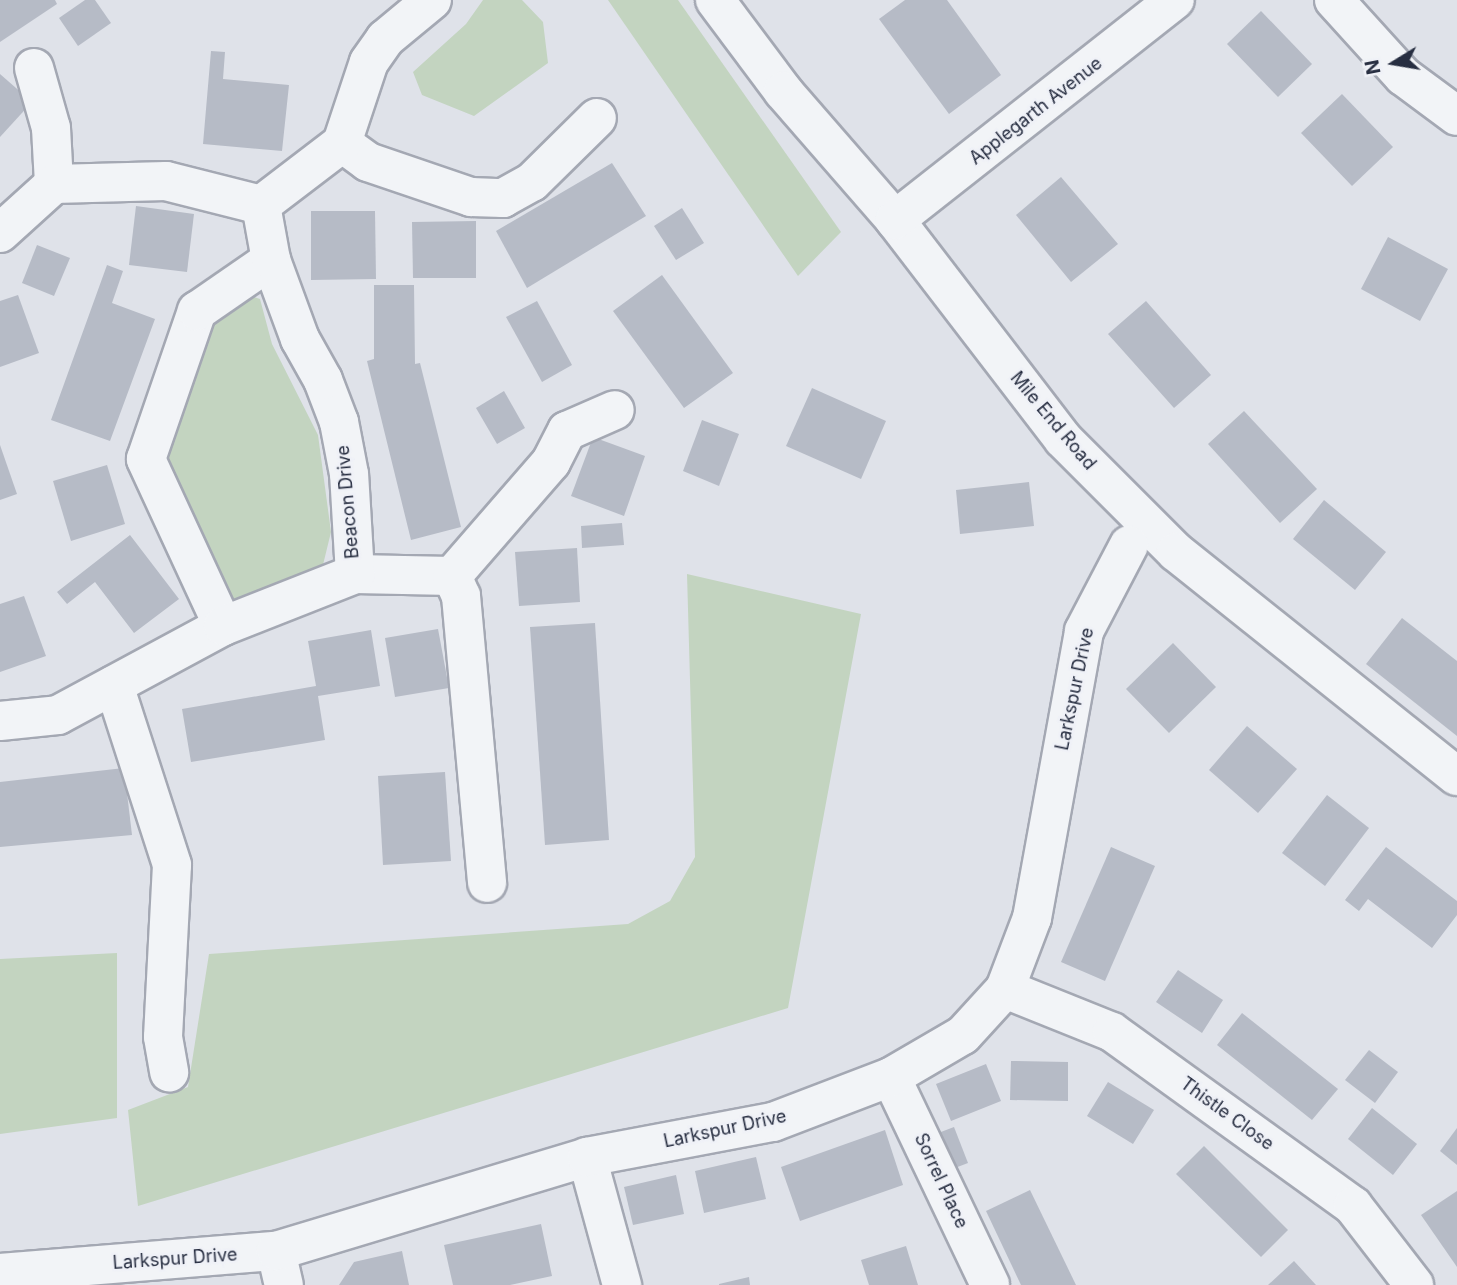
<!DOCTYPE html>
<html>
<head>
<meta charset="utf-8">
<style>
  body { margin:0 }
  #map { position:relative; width:1457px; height:1285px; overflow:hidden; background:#dfe2e9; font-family:Inter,sans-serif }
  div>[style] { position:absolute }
  .green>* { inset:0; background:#c3d4c0 }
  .building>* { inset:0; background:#b6bbc6 }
  .roads { filter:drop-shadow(2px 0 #a4a8b3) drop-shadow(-2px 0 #a4a8b3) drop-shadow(0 2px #a4a8b3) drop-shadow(0 -2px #a4a8b3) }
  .minor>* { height:38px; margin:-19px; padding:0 19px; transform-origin:19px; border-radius:19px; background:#f2f4f7 }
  span { translate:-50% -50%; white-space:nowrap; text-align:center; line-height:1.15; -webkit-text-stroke:5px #eff1f7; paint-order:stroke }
  .street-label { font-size:18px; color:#272e41 }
  .north { position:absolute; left:1359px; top:28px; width:70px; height:70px; -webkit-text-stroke:5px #eff1f7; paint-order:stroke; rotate:259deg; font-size:19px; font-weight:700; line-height:28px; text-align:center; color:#272e41 }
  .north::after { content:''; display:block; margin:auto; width:24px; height:32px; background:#272e41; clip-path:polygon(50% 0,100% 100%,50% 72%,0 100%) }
</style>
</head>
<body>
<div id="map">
  <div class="green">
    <i style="clip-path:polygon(483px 0,522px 0,543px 22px,548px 63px,474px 116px,422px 95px,413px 72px,466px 24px)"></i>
    <i style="clip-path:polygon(608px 0,678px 0,841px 232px,798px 276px)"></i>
    <i style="clip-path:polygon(245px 294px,260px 299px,272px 344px,318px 435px,331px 532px,322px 569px,246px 601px,225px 599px,164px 456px,210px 320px)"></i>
    <i style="clip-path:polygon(687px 574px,861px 614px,788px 1008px,138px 1206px,128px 1110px,188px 1087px,209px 954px,628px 924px,670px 901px,695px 857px)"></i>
    <i style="clip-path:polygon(117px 953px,117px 1118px,0 1134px,0 959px)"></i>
  </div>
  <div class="building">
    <i style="clip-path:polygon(0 0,55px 0,57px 4px,0 42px)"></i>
    <i style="clip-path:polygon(85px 0,95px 0,111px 23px,78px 46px,59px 18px)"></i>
    <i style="clip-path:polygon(905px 0,947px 0,1001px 75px,949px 114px,879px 19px)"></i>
    <i style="clip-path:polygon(1261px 11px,1312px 64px,1278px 97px,1227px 44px)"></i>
    <i style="clip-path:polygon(211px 51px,225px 52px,223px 79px,289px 85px,282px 151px,203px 144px)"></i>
    <i style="clip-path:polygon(0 74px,32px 102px,0 137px)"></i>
    <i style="clip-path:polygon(1342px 94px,1393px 147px,1352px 186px,1301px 133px)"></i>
    <i style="clip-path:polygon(612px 163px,646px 216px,527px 288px,496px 231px)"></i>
    <i style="clip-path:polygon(1061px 177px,1118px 244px,1071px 282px,1016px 215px)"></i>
    <i style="clip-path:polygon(136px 206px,194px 214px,187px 272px,129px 265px)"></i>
    <i style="clip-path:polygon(682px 208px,704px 243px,676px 260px,654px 226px)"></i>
    <i style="clip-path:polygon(311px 211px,375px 211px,376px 279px,311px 280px)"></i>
    <i style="clip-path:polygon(476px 221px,476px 278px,413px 278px,412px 222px)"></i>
    <i style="clip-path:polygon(1388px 237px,1448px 269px,1420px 321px,1361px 289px)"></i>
    <i style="clip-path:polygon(37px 245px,70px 258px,54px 296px,22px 283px)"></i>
    <i style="clip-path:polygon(107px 265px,123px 271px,112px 303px,155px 319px,110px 441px,51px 420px)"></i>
    <i style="clip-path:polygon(662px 275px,733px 373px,684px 408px,613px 311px)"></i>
    <i style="clip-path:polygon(374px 285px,414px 285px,415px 364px,420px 363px,461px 527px,411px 540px,367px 361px,374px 359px)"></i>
    <i style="clip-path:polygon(18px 295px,39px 353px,0 367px,0 301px)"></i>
    <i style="clip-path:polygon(537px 301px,572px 365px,542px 382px,506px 317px)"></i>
    <i style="clip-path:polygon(1146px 301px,1211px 375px,1174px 408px,1108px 334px)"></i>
    <i style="clip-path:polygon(812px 388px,886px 421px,861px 479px,786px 446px)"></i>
    <i style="clip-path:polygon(504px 391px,525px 428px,497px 444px,476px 408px)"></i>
    <i style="clip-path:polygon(1244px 411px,1317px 489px,1280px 523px,1208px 444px)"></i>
    <i style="clip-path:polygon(702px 420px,739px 434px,719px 486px,683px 471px)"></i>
    <i style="clip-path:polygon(593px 437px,645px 456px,624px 516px,571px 496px)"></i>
    <i style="clip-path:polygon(0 445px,17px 494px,0 500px)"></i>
    <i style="clip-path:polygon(107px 465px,125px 524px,71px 541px,53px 481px)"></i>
    <i style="clip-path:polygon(1029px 482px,1034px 526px,960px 534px,956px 490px)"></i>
    <i style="clip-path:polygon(1324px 500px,1386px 552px,1355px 590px,1293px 539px)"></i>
    <i style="clip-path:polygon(622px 523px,624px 545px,582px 548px,581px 526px)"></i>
    <i style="clip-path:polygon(130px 535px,179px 599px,134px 633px,95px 582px,67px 604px,57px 592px)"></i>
    <i style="clip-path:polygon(577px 548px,580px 602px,519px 606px,515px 552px)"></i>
    <i style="clip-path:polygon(24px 596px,46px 656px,0 672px,0 604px)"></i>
    <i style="clip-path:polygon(1402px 618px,1457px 661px,1457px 736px,1366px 664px)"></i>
    <i style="clip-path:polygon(595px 623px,609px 840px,545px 845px,530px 627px)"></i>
    <i style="clip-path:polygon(438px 629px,449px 688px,395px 697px,385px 638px)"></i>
    <i style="clip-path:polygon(371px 630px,380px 686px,318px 696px,325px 740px,191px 762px,182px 709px,316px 686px,308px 641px)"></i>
    <i style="clip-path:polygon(1173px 643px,1216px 687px,1169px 733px,1126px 689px)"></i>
    <i style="clip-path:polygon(1247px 726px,1297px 769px,1258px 813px,1209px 770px)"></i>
    <i style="clip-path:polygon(124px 768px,132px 835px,0 847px,0 782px)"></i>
    <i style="clip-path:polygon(445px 772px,451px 861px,383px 865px,378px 776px)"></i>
    <i style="clip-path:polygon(1327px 795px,1369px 828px,1325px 886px,1282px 853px)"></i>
    <i style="clip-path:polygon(1111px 847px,1155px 866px,1105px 981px,1061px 962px)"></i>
    <i style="clip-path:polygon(1386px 847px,1457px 901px,1457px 915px,1432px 948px,1368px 899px,1359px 911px,1345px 900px)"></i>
    <i style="clip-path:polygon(1178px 970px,1223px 1000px,1202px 1033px,1156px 1002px)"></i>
    <i style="clip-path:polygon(1242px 1013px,1338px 1089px,1312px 1120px,1217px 1045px)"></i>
    <i style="clip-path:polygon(1369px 1050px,1398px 1072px,1375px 1103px,1345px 1080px)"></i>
    <i style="clip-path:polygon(1011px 1061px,1068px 1062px,1068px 1101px,1010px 1100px)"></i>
    <i style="clip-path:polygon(986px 1064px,1001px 1101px,951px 1121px,936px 1084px)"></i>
    <i style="clip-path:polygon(1108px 1082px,1154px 1110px,1133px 1144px,1087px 1116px)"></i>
    <i style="clip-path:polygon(1372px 1108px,1417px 1144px,1393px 1175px,1348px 1139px)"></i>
    <i style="clip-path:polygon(954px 1127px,968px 1163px,947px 1171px,933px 1135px)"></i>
    <i style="clip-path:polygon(1457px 1128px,1457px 1165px,1440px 1151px)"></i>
    <i style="clip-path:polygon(885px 1130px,903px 1185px,800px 1221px,781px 1167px)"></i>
    <i style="clip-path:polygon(1204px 1146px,1288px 1230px,1261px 1257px,1176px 1174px)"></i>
    <i style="clip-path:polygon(756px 1157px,766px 1199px,704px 1213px,695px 1171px)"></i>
    <i style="clip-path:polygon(676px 1175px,684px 1214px,633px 1225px,624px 1187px)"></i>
    <i style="clip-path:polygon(1030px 1190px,1076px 1285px,1021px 1285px,986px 1211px)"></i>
    <i style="clip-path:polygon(1457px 1191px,1457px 1267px,1421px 1215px)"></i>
    <i style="clip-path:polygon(541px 1224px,552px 1276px,510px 1285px,453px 1285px,444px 1245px)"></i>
    <i style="clip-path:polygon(906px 1246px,918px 1285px,869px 1285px,861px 1260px)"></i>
    <i style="clip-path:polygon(402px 1251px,409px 1285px,339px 1285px,354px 1262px)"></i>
    <i style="clip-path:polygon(1294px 1261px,1316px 1285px,1268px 1285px)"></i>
    <i style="clip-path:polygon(749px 1277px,750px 1285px,719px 1285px,719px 1284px)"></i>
  </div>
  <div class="roads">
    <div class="minor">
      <i style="left:715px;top:0;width:114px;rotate:53.2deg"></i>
      <i style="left:783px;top:91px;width:171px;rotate:49deg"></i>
      <i style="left:895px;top:220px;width:276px;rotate:52.5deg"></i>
      <i style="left:1063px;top:439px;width:160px;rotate:45deg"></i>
      <i style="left:1176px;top:552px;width:359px;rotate:38.6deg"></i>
      <i style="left:1334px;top:0;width:103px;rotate:47.8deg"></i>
      <i style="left:1403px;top:76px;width:67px;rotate:36.5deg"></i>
      <i style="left:34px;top:68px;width:62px;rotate:74.2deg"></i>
      <i style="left:51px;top:128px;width:56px;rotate:86.9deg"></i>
      <i style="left:342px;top:143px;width:32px;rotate:36deg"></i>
      <i style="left:368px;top:162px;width:109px;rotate:18.8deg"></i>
      <i style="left:471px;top:197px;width:32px;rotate:2deg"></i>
      <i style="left:503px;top:198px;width:33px;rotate:-29deg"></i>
      <i style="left:532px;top:182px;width:91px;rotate:-44.6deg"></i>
      <i style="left:261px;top:205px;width:102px;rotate:-37.4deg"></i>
      <i style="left:342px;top:143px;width:85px;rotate:-71.6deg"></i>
      <i style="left:369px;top:62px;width:28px;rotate:-55deg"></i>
      <i style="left:385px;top:39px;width:61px;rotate:-39.7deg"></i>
      <i style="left:895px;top:220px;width:356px;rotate:-38.2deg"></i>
      <i style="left:0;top:233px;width:73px;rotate:-42.2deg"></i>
      <i style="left:54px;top:184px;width:112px;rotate:-1.5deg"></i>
      <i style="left:166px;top:181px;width:98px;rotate:14.2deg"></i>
      <i style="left:355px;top:574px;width:97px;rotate:1.2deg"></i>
      <i style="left:452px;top:576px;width:22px;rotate:66deg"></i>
      <i style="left:461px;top:596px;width:288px;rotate:84.8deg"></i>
      <i style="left:452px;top:576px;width:151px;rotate:-49deg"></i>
      <i style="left:551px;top:462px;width:35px;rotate:-63deg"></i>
      <i style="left:567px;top:431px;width:52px;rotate:-23.6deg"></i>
      <i style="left:223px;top:626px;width:184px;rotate:-114.8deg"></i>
      <i style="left:146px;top:459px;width:157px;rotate:-71deg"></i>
      <i style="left:197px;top:311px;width:90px;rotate:-34.6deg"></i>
      <i style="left:114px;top:685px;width:189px;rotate:72.1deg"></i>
      <i style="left:172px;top:865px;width:172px;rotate:93deg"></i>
      <i style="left:163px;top:1037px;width:36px;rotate:80deg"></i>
      <i style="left:0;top:721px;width:58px;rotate:-5.9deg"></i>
      <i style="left:58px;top:715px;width:187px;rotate:-28.3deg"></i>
      <i style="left:223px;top:626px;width:142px;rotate:-21.5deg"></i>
      <i style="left:355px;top:574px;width:100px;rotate:-93.4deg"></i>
      <i style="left:349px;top:474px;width:53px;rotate:-100.9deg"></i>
      <i style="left:339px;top:422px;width:45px;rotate:-110.9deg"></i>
      <i style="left:323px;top:380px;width:47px;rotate:-119.3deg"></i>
      <i style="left:300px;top:339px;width:84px;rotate:-110.2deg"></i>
      <i style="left:271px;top:260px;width:56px;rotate:-100.3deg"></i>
      <i style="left:1005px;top:989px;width:115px;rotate:21.9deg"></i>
      <i style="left:1112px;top:1032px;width:297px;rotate:35.8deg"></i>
      <i style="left:1353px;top:1206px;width:100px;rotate:52.3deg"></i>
      <i style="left:891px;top:1077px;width:230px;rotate:64.5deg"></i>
      <i style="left:587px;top:1157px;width:133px;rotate:74.7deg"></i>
      <i style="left:276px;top:1251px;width:35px;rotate:77deg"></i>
      <i style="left:0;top:1273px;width:277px;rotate:-4.6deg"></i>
      <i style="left:276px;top:1251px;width:325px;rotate:-16.8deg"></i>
      <i style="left:587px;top:1157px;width:189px;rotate:-10.7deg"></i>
      <i style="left:773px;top:1122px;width:126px;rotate:-20.9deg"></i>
      <i style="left:891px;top:1077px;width:83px;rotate:-30.3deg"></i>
      <i style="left:963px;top:1035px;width:62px;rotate:-47.6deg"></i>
      <i style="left:1005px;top:989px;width:76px;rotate:-69.2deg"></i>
      <i style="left:1032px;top:918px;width:292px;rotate:-79.7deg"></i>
      <i style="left:1084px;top:631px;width:97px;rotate:-62.4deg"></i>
    </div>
  </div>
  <div class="street-label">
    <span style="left:1036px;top:111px;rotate:-38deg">Applegarth Avenue</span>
    <span style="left:1053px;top:421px;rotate:50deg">Mile End Road</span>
    <span style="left:348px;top:502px;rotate:-95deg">Beacon Drive</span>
    <span style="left:1075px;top:689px;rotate:-78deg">Larkspur Drive</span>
    <span style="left:1227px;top:1114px;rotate:36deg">Thistle Close</span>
    <span style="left:725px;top:1129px;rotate:-12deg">Larkspur Drive</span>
    <span style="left:941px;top:1181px;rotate:65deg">Sorrel Place</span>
    <span style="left:175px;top:1259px;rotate:-4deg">Larkspur Drive</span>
  </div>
  <div class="north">N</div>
</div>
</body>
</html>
